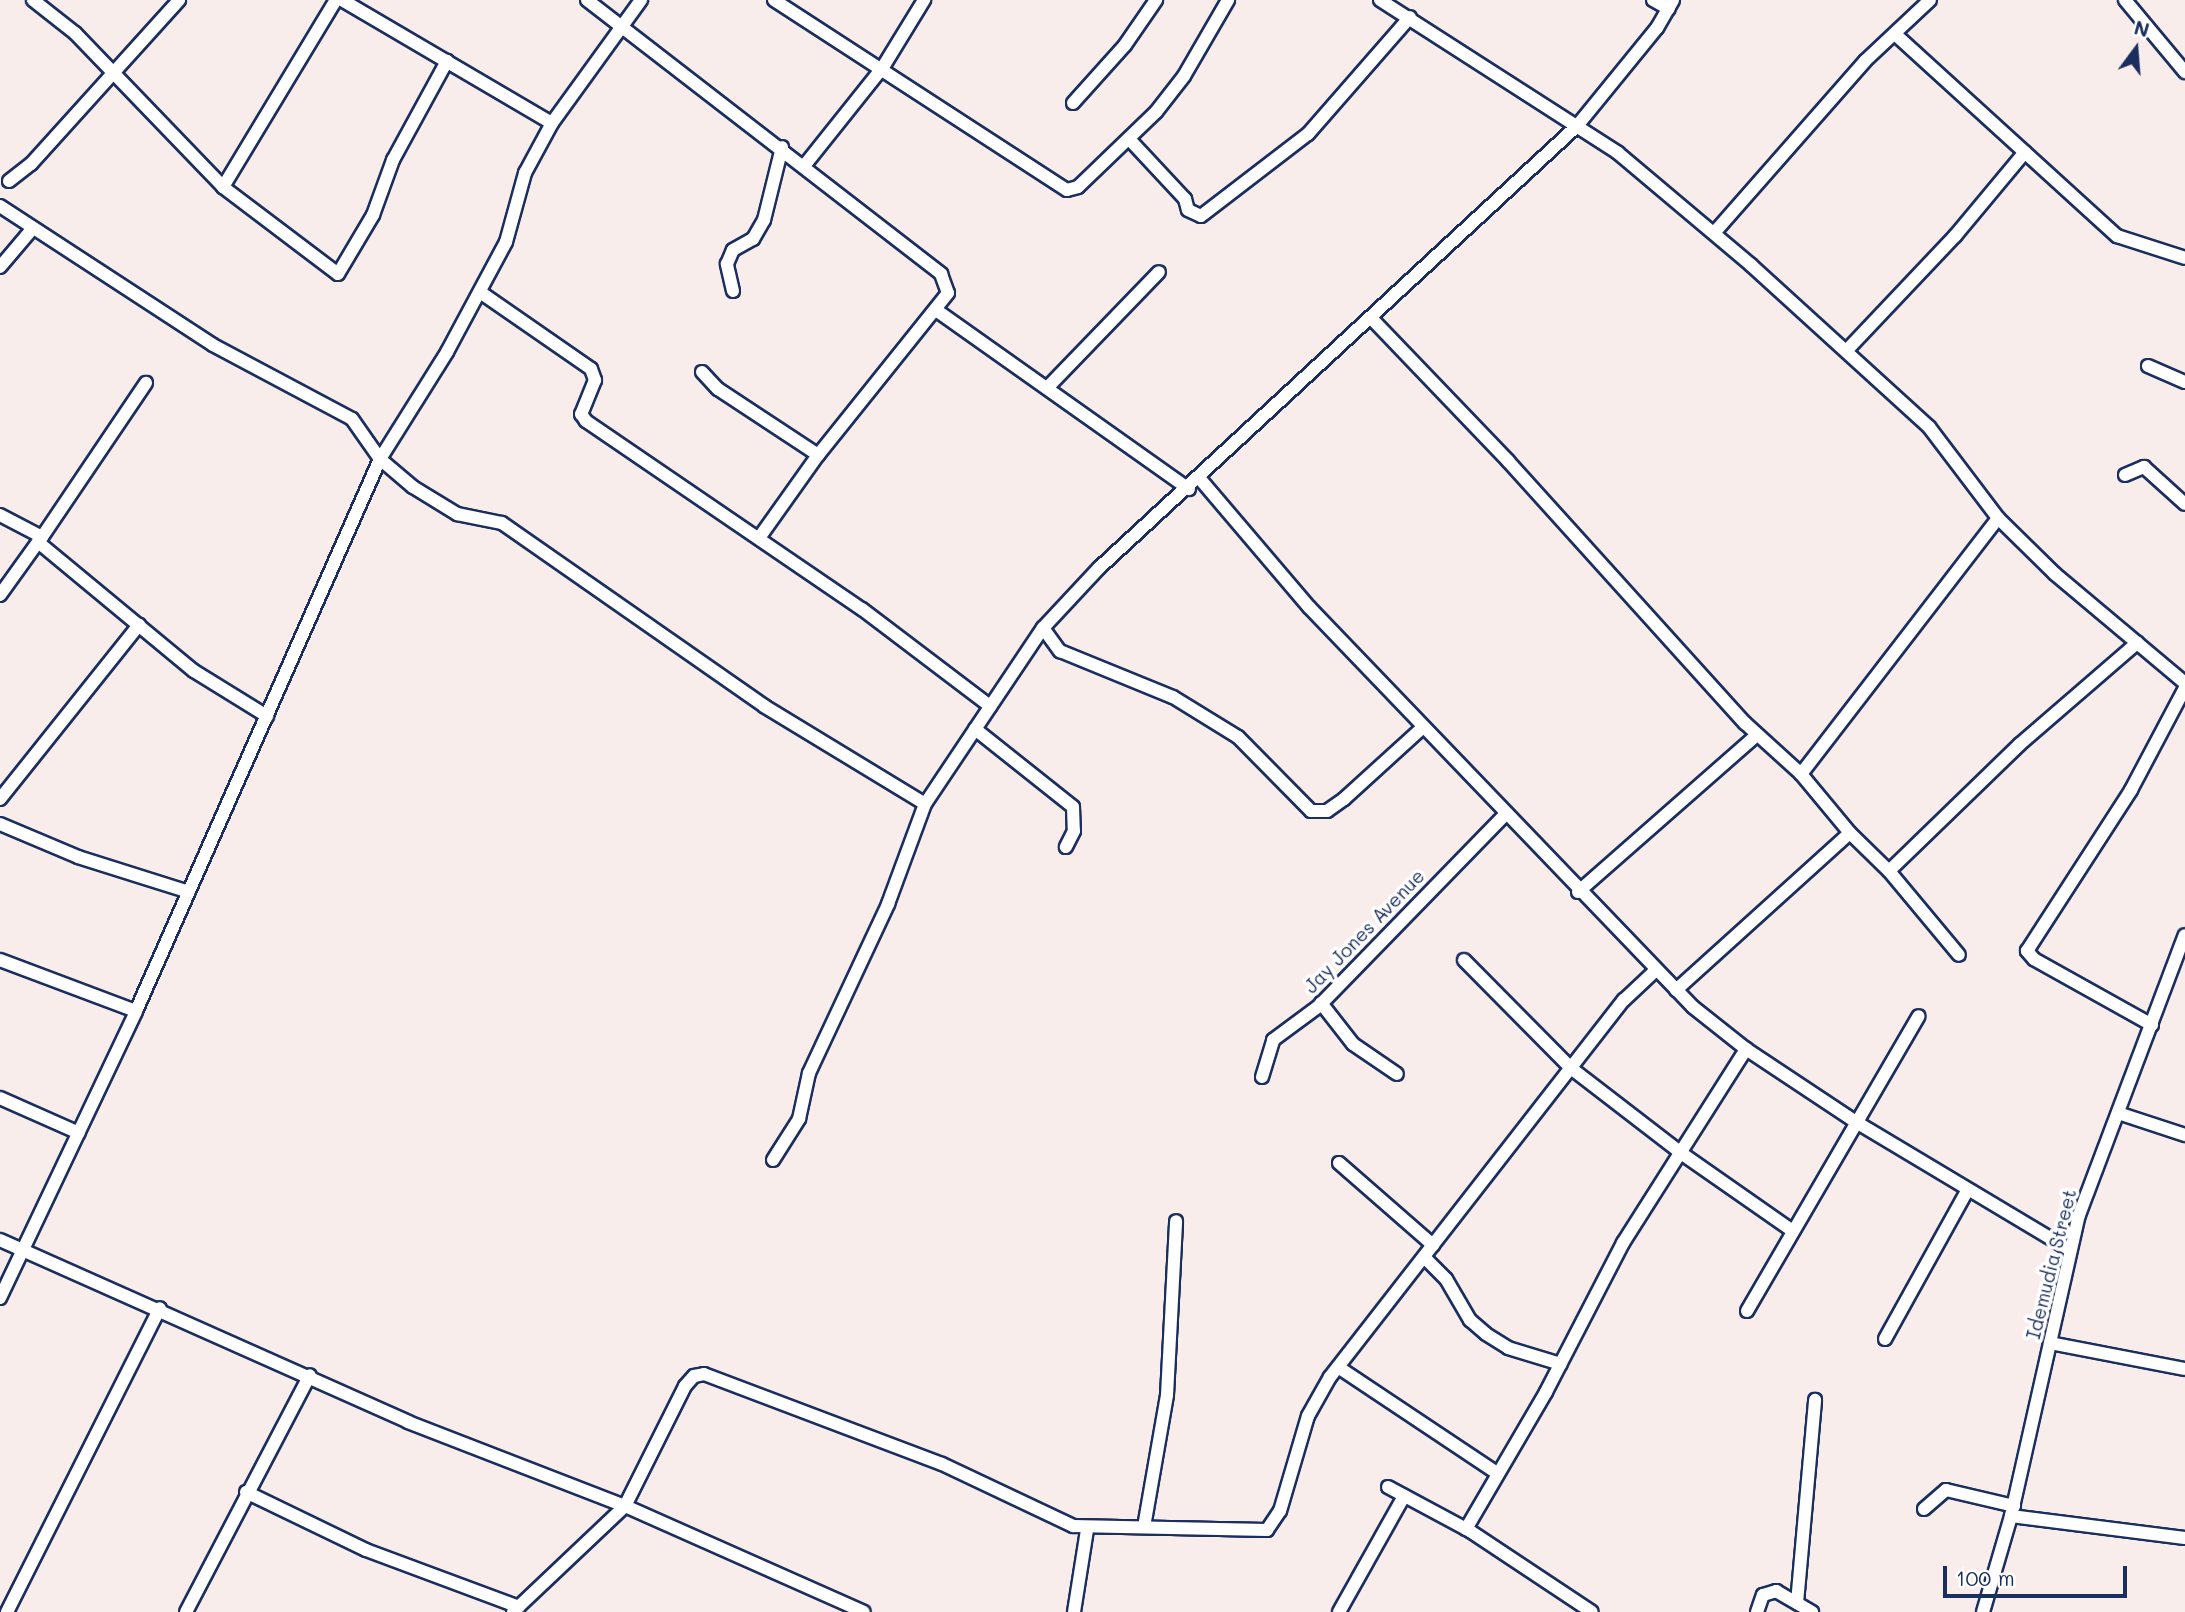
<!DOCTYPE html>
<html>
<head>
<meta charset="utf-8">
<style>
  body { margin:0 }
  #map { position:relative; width:2185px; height:1612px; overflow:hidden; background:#f9edec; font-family:Mali,sans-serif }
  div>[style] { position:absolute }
  .roads { filter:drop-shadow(2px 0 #1b2f5e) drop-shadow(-2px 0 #1b2f5e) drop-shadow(0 2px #1b2f5e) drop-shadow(0 -2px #1b2f5e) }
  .street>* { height:12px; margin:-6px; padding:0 6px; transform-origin:6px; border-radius:6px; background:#fff }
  span { translate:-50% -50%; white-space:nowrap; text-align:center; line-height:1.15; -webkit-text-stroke:7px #fff; paint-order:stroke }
  .street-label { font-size:19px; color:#1b2f5e }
  .north { position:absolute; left:2101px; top:14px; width:70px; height:70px; -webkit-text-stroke:5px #fff; paint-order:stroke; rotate:16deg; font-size:19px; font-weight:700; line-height:28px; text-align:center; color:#1b2f5e }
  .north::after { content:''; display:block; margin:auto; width:24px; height:32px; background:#1b2f5e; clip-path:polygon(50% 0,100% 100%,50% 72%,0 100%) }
  .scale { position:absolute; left:1943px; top:1566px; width:184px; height:32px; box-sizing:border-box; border:4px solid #1b2f5e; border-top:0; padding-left:9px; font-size:21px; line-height:24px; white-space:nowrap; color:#1b2f5e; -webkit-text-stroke:5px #fff; paint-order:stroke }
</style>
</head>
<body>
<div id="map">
  <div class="roads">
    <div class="street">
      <i style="left:33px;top:0;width:53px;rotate:38.2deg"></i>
      <i style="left:75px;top:33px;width:214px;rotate:46.1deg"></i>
      <i style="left:223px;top:187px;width:144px;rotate:37.1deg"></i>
      <i style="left:338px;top:274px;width:69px;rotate:-59.3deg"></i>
      <i style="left:373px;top:215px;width:59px;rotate:-70deg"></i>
      <i style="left:393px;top:160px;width:113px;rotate:-61.4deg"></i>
      <i style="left:342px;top:0;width:243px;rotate:30.4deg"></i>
      <i style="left:587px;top:0;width:448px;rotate:37.7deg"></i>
      <i style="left:941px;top:274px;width:20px;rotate:70deg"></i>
      <i style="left:948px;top:293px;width:208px;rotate:128.7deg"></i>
      <i style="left:818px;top:455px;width:102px;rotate:125.4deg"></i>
      <i style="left:774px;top:0;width:349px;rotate:33deg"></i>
      <i style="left:1067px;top:190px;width:11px;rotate:-15deg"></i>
      <i style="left:1078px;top:187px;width:108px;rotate:-43.9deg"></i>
      <i style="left:1156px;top:112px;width:46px;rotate:-52.1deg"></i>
      <i style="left:1184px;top:76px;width:88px;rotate:-59.9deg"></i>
      <i style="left:1380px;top:0;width:283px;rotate:32.7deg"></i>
      <i style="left:1618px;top:153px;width:174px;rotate:40.1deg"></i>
      <i style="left:1751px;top:265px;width:241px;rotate:42.3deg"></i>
      <i style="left:1929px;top:427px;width:114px;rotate:52.8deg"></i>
      <i style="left:1998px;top:518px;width:80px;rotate:44.5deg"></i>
      <i style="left:2055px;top:574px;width:170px;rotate:40deg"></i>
      <i style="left:1653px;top:0;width:18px;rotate:29deg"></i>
      <i style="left:2125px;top:0;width:94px;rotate:50.2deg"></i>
      <i style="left:1896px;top:35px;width:299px;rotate:42.3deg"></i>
      <i style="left:2117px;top:236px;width:71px;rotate:17.9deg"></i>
      <i style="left:1073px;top:103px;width:78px;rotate:-48.1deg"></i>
      <i style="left:1125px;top:45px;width:55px;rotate:-55.4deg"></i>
      <i style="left:1130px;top:140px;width:81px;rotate:47deg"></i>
      <i style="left:1185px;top:199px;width:11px;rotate:75deg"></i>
      <i style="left:1188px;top:210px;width:14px;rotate:25deg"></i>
      <i style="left:1201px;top:216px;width:135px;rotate:-37.5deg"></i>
      <i style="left:1308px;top:134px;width:155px;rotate:-48.9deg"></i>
      <i style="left:804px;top:166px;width:127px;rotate:-51.4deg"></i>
      <i style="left:883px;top:67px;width:79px;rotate:-58.5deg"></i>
      <i style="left:9px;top:181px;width:28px;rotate:-38deg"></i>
      <i style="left:31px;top:164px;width:221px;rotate:-47.9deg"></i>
      <i style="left:223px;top:187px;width:218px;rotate:-58.9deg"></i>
      <i style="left:0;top:206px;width:254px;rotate:33.1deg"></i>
      <i style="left:213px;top:345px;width:157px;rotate:28deg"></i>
      <i style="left:352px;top:419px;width:49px;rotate:55deg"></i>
      <i style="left:380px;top:459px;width:43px;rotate:40.3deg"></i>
      <i style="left:413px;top:487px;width:52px;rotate:31.5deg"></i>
      <i style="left:457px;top:514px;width:46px;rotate:11.3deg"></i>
      <i style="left:502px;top:523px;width:320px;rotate:34.9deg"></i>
      <i style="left:764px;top:706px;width:188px;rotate:31.3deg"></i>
      <i style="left:1714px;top:233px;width:229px;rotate:-48.7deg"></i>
      <i style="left:1865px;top:61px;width:89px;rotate:-43.2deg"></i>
      <i style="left:0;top:267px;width:51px;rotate:-49.8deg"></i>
      <i style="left:733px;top:291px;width:28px;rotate:-103deg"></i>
      <i style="left:727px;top:264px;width:15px;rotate:-67deg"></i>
      <i style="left:733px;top:250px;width:23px;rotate:-29deg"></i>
      <i style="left:753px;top:239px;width:22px;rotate:-60deg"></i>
      <i style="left:764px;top:220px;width:75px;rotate:-76.1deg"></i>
      <i style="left:480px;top:292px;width:135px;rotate:34.7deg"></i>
      <i style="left:591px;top:369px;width:12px;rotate:70deg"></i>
      <i style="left:595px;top:380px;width:37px;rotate:112deg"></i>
      <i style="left:581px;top:414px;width:9px;rotate:54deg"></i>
      <i style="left:586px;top:421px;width:334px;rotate:34.3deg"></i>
      <i style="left:862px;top:609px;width:161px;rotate:37.2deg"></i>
      <i style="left:936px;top:310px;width:310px;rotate:35.3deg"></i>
      <i style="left:1372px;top:319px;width:197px;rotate:46.2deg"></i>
      <i style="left:1508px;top:461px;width:353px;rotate:47.9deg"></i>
      <i style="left:1745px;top:723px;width:76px;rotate:42.3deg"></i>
      <i style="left:1848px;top:349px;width:156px;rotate:-46.6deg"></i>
      <i style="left:1955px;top:236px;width:109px;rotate:-50.2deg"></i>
      <i style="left:2148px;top:366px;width:40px;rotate:23.4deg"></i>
      <i style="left:702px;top:372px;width:23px;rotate:47deg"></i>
      <i style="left:718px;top:389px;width:120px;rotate:33.4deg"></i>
      <i style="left:1047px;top:388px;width:161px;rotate:-46deg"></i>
      <i style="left:2125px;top:475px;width:21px;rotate:-23deg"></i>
      <i style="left:2144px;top:467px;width:55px;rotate:42.1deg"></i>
      <i style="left:1200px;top:479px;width:168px;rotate:49.6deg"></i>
      <i style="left:1309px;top:607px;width:554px;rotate:46.17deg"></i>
      <i style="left:1693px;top:1007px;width:68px;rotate:38.4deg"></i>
      <i style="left:1746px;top:1049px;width:132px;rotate:33.6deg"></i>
      <i style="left:1856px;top:1122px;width:249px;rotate:30.9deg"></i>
      <i style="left:0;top:515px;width:47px;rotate:27.6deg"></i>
      <i style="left:42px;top:537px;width:6px;rotate:129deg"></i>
      <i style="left:38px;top:542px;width:202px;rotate:39.6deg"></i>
      <i style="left:194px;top:671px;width:86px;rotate:31.7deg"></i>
      <i style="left:42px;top:537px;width:186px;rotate:-56deg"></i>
      <i style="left:0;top:595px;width:65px;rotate:-54.4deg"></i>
      <i style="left:1043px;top:628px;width:29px;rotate:54deg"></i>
      <i style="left:1060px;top:651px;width:122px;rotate:22.2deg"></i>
      <i style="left:1173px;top:697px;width:76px;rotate:31.6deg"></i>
      <i style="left:1238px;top:737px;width:104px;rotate:45.4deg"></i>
      <i style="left:1311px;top:811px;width:16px"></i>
      <i style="left:1327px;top:811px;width:21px;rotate:-35deg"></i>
      <i style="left:1344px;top:799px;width:105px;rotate:-42.3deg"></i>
      <i style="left:975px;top:729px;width:125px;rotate:38.5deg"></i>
      <i style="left:1073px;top:807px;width:24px;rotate:88deg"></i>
      <i style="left:1074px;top:831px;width:18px;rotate:117deg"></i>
      <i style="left:0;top:799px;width:223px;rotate:-51.4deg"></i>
      <i style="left:0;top:824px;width:85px;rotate:22.9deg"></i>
      <i style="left:78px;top:857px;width:116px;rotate:17.5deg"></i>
      <i style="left:1850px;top:833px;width:54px;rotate:44.3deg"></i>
      <i style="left:1889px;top:871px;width:109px;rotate:50.2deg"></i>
      <i style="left:1889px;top:871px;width:182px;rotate:-44.1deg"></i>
      <i style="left:2020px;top:744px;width:155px;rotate:-40.8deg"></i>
      <i style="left:1578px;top:892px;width:238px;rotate:-41.3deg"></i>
      <i style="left:0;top:960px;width:145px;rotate:20.6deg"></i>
      <i style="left:1464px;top:960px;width:153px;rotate:45.3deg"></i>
      <i style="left:1572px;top:1069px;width:138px;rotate:37.6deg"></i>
      <i style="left:1681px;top:1153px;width:136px;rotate:34.9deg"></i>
      <i style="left:1676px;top:990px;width:234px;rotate:-42.1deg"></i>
      <i style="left:1850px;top:833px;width:77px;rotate:-129.7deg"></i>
      <i style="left:1801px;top:774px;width:323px;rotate:-52.4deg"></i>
      <i style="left:1321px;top:1003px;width:52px;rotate:52deg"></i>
      <i style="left:1353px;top:1044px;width:53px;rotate:34.3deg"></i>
      <i style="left:2152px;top:1025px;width:135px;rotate:-150.8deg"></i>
      <i style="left:2034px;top:959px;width:11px;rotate:-131deg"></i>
      <i style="left:2027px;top:951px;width:192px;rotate:-57.1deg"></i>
      <i style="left:2131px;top:790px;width:115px;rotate:-62.1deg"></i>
      <i style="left:1262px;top:1077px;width:39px;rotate:-73deg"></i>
      <i style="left:1273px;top:1040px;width:57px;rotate:-36.5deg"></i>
      <i style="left:1319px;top:1006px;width:267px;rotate:-45.8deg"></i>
      <i style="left:0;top:1098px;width:86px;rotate:23.9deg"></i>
      <i style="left:2118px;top:1113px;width:71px;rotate:18.2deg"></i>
      <i style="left:773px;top:1160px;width:49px;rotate:-57.6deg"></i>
      <i style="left:799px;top:1119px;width:47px;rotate:-77.7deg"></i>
      <i style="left:809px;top:1073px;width:187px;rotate:-64.9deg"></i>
      <i style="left:888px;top:904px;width:107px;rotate:-69.7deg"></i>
      <i style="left:925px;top:804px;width:212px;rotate:-56.2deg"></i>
      <i style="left:1043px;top:628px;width:82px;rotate:-47deg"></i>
      <i style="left:1099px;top:568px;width:651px;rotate:-42.76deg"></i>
      <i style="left:1577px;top:126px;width:127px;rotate:-50.8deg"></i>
      <i style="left:1657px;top:28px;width:32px;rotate:-60deg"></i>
      <i style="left:1339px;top:1163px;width:125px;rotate:41.1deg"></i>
      <i style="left:0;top:1240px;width:447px;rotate:24deg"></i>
      <i style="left:408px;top:1422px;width:233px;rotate:21.2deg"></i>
      <i style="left:625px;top:1506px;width:261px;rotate:23.9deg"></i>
      <i style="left:1424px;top:1257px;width:31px;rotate:45deg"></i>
      <i style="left:1446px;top:1279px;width:48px;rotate:59.7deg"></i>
      <i style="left:1470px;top:1320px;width:21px;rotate:41deg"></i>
      <i style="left:1486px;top:1334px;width:26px;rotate:32deg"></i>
      <i style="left:1508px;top:1348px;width:55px;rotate:16.8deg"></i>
      <i style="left:0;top:1298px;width:318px;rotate:-64.6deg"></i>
      <i style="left:136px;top:1011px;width:604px;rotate:-66.15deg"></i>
      <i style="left:380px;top:459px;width:126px;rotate:-57.9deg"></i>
      <i style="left:447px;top:352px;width:125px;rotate:-61.8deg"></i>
      <i style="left:506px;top:242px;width:72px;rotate:-74.6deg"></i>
      <i style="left:525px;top:173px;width:57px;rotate:-61.6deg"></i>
      <i style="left:552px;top:123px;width:152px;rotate:-54.1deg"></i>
      <i style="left:1747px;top:1311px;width:341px;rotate:-59.8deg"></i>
      <i style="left:1885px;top:1339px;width:169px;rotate:-61deg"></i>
      <i style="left:2050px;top:1343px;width:137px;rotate:10.9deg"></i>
      <i style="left:1338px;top:1367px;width:191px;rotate:33.7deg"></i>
      <i style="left:1388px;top:1487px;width:93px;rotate:28.2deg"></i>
      <i style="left:1470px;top:1531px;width:146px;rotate:33.6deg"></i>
      <i style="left:246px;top:1492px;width:133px;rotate:25.8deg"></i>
      <i style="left:366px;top:1550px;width:163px;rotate:20.4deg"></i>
      <i style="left:1924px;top:1509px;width:29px;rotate:-41deg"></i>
      <i style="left:1946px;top:1490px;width:70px;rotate:13.2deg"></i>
      <i style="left:2011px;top:1516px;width:175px;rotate:7.2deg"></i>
      <i style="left:1144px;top:1527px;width:134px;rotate:-80.1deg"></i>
      <i style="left:1167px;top:1395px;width:174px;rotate:-87deg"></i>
      <i style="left:1466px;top:1529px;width:159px;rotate:-59.7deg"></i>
      <i style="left:1546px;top:1392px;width:168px;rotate:-62.7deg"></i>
      <i style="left:1623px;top:1243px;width:230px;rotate:-57.6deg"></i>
      <i style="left:1797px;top:1603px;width:204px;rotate:-84.9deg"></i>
      <i style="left:7px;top:1612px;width:340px;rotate:-63.3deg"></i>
      <i style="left:186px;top:1612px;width:267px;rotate:-62.4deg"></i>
      <i style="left:513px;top:1612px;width:154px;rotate:-43.4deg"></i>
      <i style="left:625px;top:1506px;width:134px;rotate:-63.4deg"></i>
      <i style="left:685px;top:1386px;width:13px;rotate:-48deg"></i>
      <i style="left:694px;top:1376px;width:10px;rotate:-11deg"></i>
      <i style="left:704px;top:1374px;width:254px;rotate:20.7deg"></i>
      <i style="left:942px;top:1464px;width:145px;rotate:25.3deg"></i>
      <i style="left:1073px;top:1526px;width:194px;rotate:1.2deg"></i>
      <i style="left:1267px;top:1530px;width:23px;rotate:-56deg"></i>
      <i style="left:1280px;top:1511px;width:99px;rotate:-73.6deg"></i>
      <i style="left:1308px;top:1416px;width:45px;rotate:-60.6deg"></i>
      <i style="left:1330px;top:1377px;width:478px;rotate:-52.1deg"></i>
      <i style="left:1624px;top:1000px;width:42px;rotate:-43.1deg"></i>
      <i style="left:1074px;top:1612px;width:83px;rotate:-81deg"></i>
      <i style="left:1339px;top:1612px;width:133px;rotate:-60.7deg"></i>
      <i style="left:1757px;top:1612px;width:18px;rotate:-71deg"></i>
      <i style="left:1763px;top:1595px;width:14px;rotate:-17deg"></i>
      <i style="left:1776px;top:1591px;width:42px;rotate:30.3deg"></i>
      <i style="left:1983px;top:1612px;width:100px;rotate:-73.7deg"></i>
      <i style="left:2011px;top:1516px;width:309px;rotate:-77.3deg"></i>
      <i style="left:2079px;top:1215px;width:299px;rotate:-69.3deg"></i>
    </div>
  </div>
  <div class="street-label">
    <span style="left:1364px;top:931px;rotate:-46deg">Jay Jones Avenue</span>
    <span style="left:2051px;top:1264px;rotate:-76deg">Idemudia Street</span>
  </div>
  <div class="north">N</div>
  <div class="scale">100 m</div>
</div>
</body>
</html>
